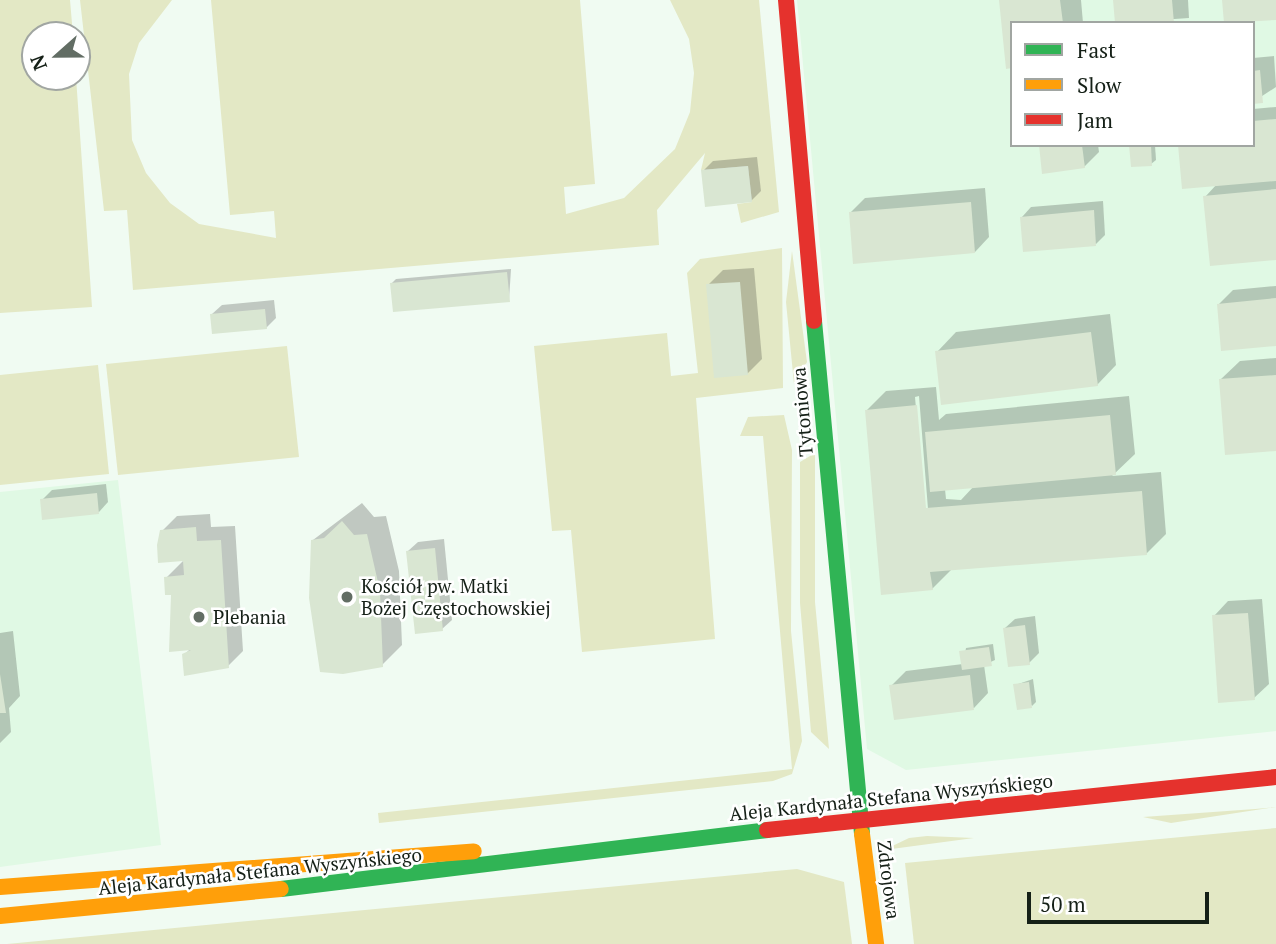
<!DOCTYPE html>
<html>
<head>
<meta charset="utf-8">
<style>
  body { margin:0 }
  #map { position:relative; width:1276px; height:944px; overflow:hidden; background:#f0fbf2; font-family:"PT Serif",serif }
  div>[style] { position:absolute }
  .built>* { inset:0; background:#e0f9e4 }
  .green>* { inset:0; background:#e3e8c5 }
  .shadow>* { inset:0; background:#0003 }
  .building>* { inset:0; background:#d9e6d2 }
  .fast>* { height:16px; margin:-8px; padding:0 8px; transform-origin:8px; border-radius:8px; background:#30b455 }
  .slow>* { height:16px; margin:-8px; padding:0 8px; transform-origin:8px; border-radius:8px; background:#ff9f0a }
  .jam>* { height:16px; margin:-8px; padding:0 8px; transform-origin:8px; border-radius:8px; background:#e5322d }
  .dots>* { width:19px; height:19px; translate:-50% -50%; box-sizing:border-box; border:4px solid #fff; border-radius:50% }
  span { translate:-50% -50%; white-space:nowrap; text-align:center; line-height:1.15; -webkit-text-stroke:5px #fff; paint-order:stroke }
  .street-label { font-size:19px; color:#152017 }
  .poi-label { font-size:19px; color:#152017 }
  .left { translate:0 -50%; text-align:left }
  .legend { position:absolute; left:1010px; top:21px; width:245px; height:126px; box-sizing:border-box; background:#fff; border:2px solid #a1a6a2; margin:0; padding:9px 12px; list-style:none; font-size:21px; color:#152017 }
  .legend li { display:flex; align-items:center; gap:14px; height:35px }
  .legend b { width:35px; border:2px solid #a1a6a2 }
  .north { position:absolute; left:21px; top:21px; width:70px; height:70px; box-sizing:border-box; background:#fff; border:2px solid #a1a6a2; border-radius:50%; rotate:249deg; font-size:19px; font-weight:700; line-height:28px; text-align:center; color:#152017 }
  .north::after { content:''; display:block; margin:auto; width:24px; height:32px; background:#626d64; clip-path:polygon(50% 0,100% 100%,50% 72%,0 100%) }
  .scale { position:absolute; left:1027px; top:892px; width:182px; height:32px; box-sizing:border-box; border:4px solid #152017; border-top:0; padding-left:9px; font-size:21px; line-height:24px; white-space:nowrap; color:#152017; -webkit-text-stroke:5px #fff; paint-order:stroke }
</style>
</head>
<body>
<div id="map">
  <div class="built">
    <i style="clip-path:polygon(evenodd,797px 0,1276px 0,1276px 731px,906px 770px,867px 749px,797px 0,1012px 23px,1253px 23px,1253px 145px,1012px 145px,1012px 23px)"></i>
    <i style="clip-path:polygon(118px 480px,161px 845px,0 867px,0 492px)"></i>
  </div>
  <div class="green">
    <i style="clip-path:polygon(0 0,70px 0,73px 35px,35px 35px,35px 77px,76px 77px,92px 307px,0 313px)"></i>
    <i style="clip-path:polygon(80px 0,172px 0,139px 43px,129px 74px,132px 140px,146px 173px,170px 203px,199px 224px,276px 238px,274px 211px,230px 215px,211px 0,580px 0,595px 184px,564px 187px,566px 214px,624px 198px,675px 149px,690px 112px,694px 73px,689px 39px,670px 0,759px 0,779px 212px,741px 223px,737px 204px,752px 202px,748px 166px,701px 170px,705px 153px,657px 210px,659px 245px,133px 290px,127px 210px,104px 211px)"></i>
    <i style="clip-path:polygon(782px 248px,783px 388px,696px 398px,715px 639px,582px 652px,571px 530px,552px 531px,534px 346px,667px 333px,671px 376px,698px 373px,687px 273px,700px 259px)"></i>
    <i style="clip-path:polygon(792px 251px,807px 362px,794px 384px,786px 302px)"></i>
    <i style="clip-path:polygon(287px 346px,299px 457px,118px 475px,106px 364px)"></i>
    <i style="clip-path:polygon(98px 365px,109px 474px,0 485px,0 375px)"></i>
    <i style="clip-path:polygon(784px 415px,792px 450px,791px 631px,802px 741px,792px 774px,773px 781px,379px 823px,378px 813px,792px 769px,763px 436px,740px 436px,748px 417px)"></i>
    <i style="clip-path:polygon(815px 453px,815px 602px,829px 749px,811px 732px,800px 603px,800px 462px)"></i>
    <i style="clip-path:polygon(1276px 807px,1171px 823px,1143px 817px,1255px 809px)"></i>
    <i style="clip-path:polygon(1276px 828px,1276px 944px,914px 944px,905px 863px)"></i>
    <i style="clip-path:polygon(909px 838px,927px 836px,974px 838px,884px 850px)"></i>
    <i style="clip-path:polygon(797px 869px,844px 882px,852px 944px,7px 944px)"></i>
  </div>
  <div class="shadow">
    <i style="clip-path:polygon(1000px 0,1081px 0,1083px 23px,1012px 23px)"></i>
    <i style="clip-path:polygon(1115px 0,1188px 0,1189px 18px,1117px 23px)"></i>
    <i style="clip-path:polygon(1274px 56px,1276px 87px,1253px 102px,1253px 58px)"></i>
    <i style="clip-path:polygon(1276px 107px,1276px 258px,1205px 197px,1253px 145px,1253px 109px)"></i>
    <i style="clip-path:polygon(1040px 145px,1098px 145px,1099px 152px,1084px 167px)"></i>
    <i style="clip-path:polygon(1130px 145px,1155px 145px,1156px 160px,1151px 164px)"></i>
    <i style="clip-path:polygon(757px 157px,761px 191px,751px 201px,703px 171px,713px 161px)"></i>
    <i style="clip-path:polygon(985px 188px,989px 237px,975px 252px,850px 213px,865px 198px)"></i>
    <i style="clip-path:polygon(1103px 201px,1105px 235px,1096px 244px,1022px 217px,1031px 207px)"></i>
    <i style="clip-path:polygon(754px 268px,762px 359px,747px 374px,708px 285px,723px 270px)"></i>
    <i style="clip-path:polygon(511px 269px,509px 300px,392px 283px,396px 279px)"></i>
    <i style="clip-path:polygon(1276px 286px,1276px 344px,1219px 304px,1233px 290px)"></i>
    <i style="clip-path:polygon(274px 300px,276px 318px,266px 328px,212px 314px,222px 305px)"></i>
    <i style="clip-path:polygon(1110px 314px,1116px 365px,1097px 385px,937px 352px,956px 332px)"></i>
    <i style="clip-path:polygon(1276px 358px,1276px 449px,1220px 380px,1240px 361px)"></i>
    <i style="clip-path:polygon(evenodd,936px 387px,939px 420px,946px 414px,1129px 396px,1135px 454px,1112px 476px,1161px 472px,1166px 534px,1146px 554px,952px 569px,932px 589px,867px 410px,886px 391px,936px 387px,919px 396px,928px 509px,925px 512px,915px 397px,919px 396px,936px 387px,974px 486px,961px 500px,946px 499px,945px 489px,974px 486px)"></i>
    <i style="clip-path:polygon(106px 484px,108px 502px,99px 512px,42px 500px,52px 490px)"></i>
    <i style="clip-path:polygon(362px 503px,374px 517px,386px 516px,399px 571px,402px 645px,382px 665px,313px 540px)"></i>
    <i style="clip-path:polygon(210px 514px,211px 527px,235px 526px,243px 651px,228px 666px,184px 655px,190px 649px,166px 578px,184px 560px,162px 531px,177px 516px)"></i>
    <i style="clip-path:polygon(444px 539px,452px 620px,442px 629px,408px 551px,418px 542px)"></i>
    <i style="clip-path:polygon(1262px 599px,1269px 684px,1254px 698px,1214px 616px,1228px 601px)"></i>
    <i style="clip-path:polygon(1035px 616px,1039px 653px,1029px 663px,1005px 628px,1015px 619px)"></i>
    <i style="clip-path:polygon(13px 631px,20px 696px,9px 708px,11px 732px,0 743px,0 633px)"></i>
    <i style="clip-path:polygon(993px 644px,995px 660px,984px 665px,988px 693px,974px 708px,891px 686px,906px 671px,963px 664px,966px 648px)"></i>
    <i style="clip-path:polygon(1033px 679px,1036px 702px,1032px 706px,1015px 685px)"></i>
  </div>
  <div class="building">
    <i style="clip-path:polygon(999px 0,1060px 0,1063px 23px,1012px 23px,1012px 68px,1006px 69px)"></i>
    <i style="clip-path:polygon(1113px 0,1172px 0,1174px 23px,1115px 23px)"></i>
    <i style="clip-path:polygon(1222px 0,1276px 0,1276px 20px,1224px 23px)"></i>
    <i style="clip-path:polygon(1260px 70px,1263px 103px,1253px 104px,1253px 71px)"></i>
    <i style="clip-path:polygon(1276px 119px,1276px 181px,1182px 189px,1178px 145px,1253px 145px,1253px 121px)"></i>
    <i style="clip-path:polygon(1039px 145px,1082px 145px,1085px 168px,1042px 174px)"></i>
    <i style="clip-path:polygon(1129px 145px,1151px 145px,1152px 166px,1131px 167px)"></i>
    <i style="clip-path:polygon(748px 166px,752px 202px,705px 207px,701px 170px)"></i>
    <i style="clip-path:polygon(1276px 189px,1276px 260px,1210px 266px,1203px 196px)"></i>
    <i style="clip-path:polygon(971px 202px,975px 253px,853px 264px,849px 212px)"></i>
    <i style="clip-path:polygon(1094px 210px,1096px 246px,1023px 252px,1020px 217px)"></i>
    <i style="clip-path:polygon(507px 272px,510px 302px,393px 312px,390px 283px)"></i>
    <i style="clip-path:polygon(740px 282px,748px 375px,714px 378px,706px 284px)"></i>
    <i style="clip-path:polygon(1276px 298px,1276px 346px,1221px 351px,1217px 304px)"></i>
    <i style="clip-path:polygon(265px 309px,267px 329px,212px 334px,210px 314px)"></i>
    <i style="clip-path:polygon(1091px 332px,1098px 386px,941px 405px,935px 351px)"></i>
    <i style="clip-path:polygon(1276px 375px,1276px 451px,1225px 455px,1219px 379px)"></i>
    <i style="clip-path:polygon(917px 405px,926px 508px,1142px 491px,1147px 555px,930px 572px,933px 590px,881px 595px,865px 410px)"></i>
    <i style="clip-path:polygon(1110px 415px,1116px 475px,930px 492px,925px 432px)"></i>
    <i style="clip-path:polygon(97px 493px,99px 514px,42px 520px,40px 499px)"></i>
    <i style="clip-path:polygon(342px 521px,354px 535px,367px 534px,380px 591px,383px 667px,343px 674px,320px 672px,309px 598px,311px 540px,324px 538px)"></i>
    <i style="clip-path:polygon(196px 527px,197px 541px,221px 540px,229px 668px,184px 676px,182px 654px,191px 650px,169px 652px,171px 595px,165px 595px,164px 577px,184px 575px,183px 561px,158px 563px,157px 545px,160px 530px)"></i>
    <i style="clip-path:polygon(435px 548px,443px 631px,415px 634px,406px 551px)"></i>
    <i style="clip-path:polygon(1248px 613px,1255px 700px,1218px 703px,1212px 615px)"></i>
    <i style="clip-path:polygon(1025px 625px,1030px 665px,1008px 667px,1003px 628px)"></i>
    <i style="clip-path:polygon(989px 647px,992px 666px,962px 670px,959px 651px)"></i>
    <i style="clip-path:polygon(0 674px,6px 713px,0 713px)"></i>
    <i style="clip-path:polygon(970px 675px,974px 710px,894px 720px,889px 685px)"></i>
    <i style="clip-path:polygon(1029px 682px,1032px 708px,1017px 710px,1013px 684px)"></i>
  </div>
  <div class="fast">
    <i style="left:814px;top:321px;width:515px;rotate:84.65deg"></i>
    <i style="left:281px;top:889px;width:490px;rotate:-6.9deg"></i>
  </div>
  <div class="slow">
    <i style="left:862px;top:834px;width:111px;rotate:82.7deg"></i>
    <i style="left:0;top:887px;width:475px;rotate:-4.3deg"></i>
    <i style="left:0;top:916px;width:282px;rotate:-5.5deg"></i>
  </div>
  <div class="jam">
    <i style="left:786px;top:0;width:322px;rotate:85deg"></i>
    <i style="left:767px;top:830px;width:512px;rotate:-5.94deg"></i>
  </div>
  <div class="dots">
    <i style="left:347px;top:597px;background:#626d64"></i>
    <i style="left:199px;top:617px;background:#626d64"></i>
  </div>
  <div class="street-label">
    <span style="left:802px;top:412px;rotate:-95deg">Tytoniowa</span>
    <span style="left:891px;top:797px;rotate:-6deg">Aleja Kardynała Stefana Wyszyńskiego</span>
    <span style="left:260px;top:871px;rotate:-6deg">Aleja Kardynała Stefana Wyszyńskiego</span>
    <span style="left:889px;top:880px;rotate:83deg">Zdrojowa</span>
  </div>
  <div class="poi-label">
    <span class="left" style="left:361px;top:597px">Kościół pw. Matki<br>Bożej Częstochowskiej</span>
    <span class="left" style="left:213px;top:617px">Plebania</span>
  </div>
  <ul class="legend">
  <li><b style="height:9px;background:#30b455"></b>Fast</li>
  <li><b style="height:9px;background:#ff9f0a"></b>Slow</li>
  <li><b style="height:9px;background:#e5322d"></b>Jam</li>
  </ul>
  <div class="north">N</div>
  <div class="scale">50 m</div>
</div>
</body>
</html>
